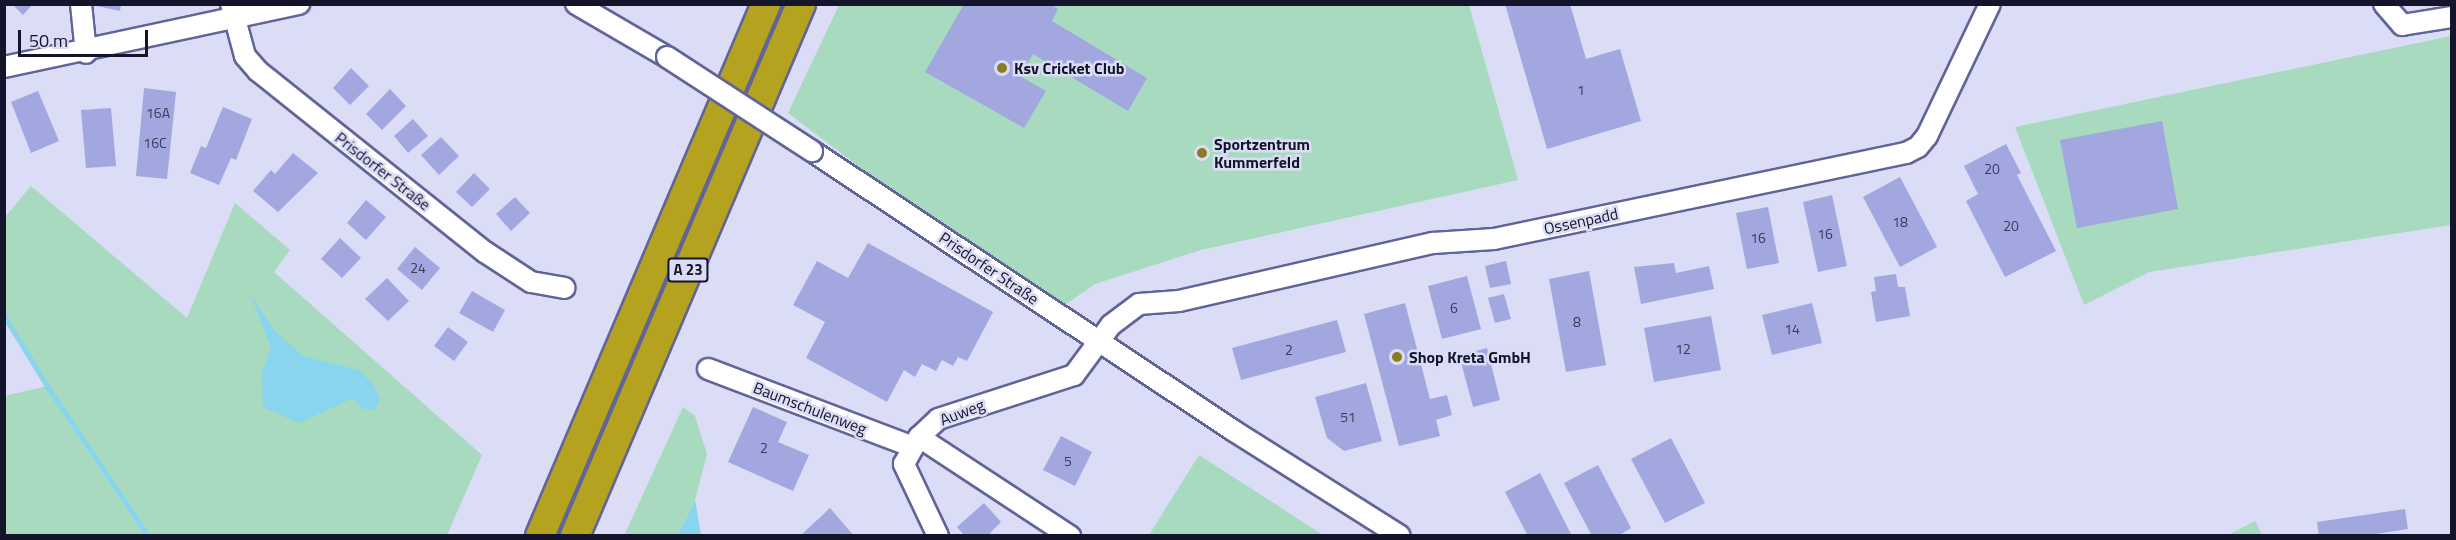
<!DOCTYPE html>
<html>
<head>
<meta charset="utf-8">
<style>
  body { margin:0 }
  #map { position:relative; width:2456px; height:540px; overflow:hidden; background:#daddf5; font-family:"Titillium Web",sans-serif }
  div>[style] { position:absolute }
  .green>* { inset:0; background:#a7dabe }
  .water>* { inset:0; background:#89d5ee }
  .stream>* { height:5px; margin:-2.5px; padding:0 2.5px; transform-origin:2.5px; border-radius:2.5px; background:#89d5ee }
  .building>* { inset:0; background:#a2a7e0 }
  .roads { filter:drop-shadow(2px 0 #616498) drop-shadow(-2px 0 #616498) drop-shadow(0 2px #616498) drop-shadow(0 -2px #616498) }
  .minor>* { height:20px; margin:-10px; padding:0 10px; transform-origin:10px; border-radius:10px; background:#fff }
  .highway>* { height:28px; margin:-14px; padding:0 14px; transform-origin:14px; border-radius:14px; background:#b5a21f }
  .bridges { filter:drop-shadow(2px 0 #616498) drop-shadow(-2px 0 #616498) drop-shadow(0 2px #616498) drop-shadow(0 -2px #616498) }
  .minor-bridge>* { height:20px; margin:-10px; padding:0 10px; transform-origin:10px; border-radius:10px; background:#fff }
  .dots>* { width:16px; height:16px; translate:-50% -50%; box-sizing:border-box; border:3px solid #daddf5; border-radius:50% }
  span { translate:-50% -50%; white-space:nowrap; text-align:center; line-height:1.15; -webkit-text-stroke:5px #daddf5; paint-order:stroke }
  .number-label { font-size:14px; color:#383a58 }
  .number-label span { -webkit-text-stroke-width:0 }
  .shield-label span { padding:2px 4px; background:#daddf5; border:2px solid; border-radius:4px; -webkit-text-stroke-width:0 }
  .shield-label { font-size:15px; color:#14152a; font-weight:700 }
  .poi-label { font-size:16px; color:#14152a; font-weight:700 }
  .left { translate:0 -50%; text-align:left }
  .street-label { font-size:16px; color:#14152a }
  .frame { position:absolute; inset:0; border:6px solid #14152a; pointer-events:none }
  .scale { position:absolute; left:18px; top:30px; width:130px; height:27px; box-sizing:border-box; border:3px solid #14152a; border-top:0; padding-left:8px; font-size:18px; line-height:21px; white-space:nowrap; color:#14152a; -webkit-text-stroke:4px #daddf5; paint-order:stroke }
</style>
</head>
<body>
<div id="map">
  <div class="green">
    <i style="clip-path:polygon(839px 5px,1469px 5px,1518px 180px,1201px 250px,1095px 284px,1053px 313px,788px 113px)"></i>
    <i style="clip-path:polygon(2451px 36px,2451px 225px,2149px 272px,2084px 305px,2015px 127px)"></i>
    <i style="clip-path:polygon(31px 186px,187px 318px,235px 203px,290px 250px,274px 272px,482px 455px,447px 535px,5px 535px,5px 396px,47px 386px,5px 316px,5px 217px)"></i>
    <i style="clip-path:polygon(683px 407px,695px 416px,707px 454px,695px 500px,678px 535px,624px 536px)"></i>
    <i style="clip-path:polygon(1199px 455px,1323px 535px,1149px 535px)"></i>
    <i style="clip-path:polygon(2255px 521px,2262px 535px,2228px 535px)"></i>
  </div>
  <div class="water">
    <i style="clip-path:polygon(251px 296px,275px 331px,303px 356px,359px 370px,374px 385px,380px 400px,374px 411px,361px 408px,353px 398px,299px 423px,263px 407px,262px 374px,271px 347px)"></i>
    <i style="clip-path:polygon(695px 500px,701px 535px,678px 535px)"></i>
  </div>
  <div class="stream">
    <i style="left:4px;top:316px;width:82px;rotate:58.4deg"></i>
    <i style="left:47px;top:386px;width:181px;rotate:56deg"></i>
  </div>
  <div class="building">
    <i style="clip-path:polygon(12px 4px,33px 4px,23px 15px)"></i>
    <i style="clip-path:polygon(88px 4px,121px 4px,120px 11px)"></i>
    <i style="clip-path:polygon(964px 4px,1050px 4px,1058px 9px,1052px 21px,1147px 78px,1128px 111px,1033px 54px,1020px 76px,1046px 91px,1024px 128px,925px 72px)"></i>
    <i style="clip-path:polygon(1505px 4px,1570px 4px,1586px 59px,1620px 49px,1641px 121px,1547px 149px)"></i>
    <i style="clip-path:polygon(351px 68px,369px 86px,350px 105px,333px 88px)"></i>
    <i style="clip-path:polygon(144px 88px,176px 92px,167px 179px,136px 176px)"></i>
    <i style="clip-path:polygon(390px 89px,406px 106px,382px 130px,366px 114px)"></i>
    <i style="clip-path:polygon(38px 91px,59px 141px,31px 153px,11px 102px)"></i>
    <i style="clip-path:polygon(223px 107px,252px 119px,236px 160px,231px 158px,219px 185px,190px 173px,201px 146px,206px 148px)"></i>
    <i style="clip-path:polygon(111px 108px,116px 166px,86px 168px,81px 110px)"></i>
    <i style="clip-path:polygon(413px 119px,428px 136px,408px 153px,394px 136px)"></i>
    <i style="clip-path:polygon(2162px 121px,2178px 209px,2077px 228px,2060px 140px)"></i>
    <i style="clip-path:polygon(441px 137px,459px 156px,439px 175px,421px 155px)"></i>
    <i style="clip-path:polygon(2006px 144px,2021px 173px,2017px 175px,2056px 251px,2005px 277px,1966px 201px,1978px 194px,1964px 166px)"></i>
    <i style="clip-path:polygon(293px 153px,318px 173px,278px 212px,253px 191px,271px 170px,275px 174px)"></i>
    <i style="clip-path:polygon(474px 173px,490px 189px,472px 207px,456px 192px)"></i>
    <i style="clip-path:polygon(1900px 177px,1937px 247px,1900px 267px,1863px 197px)"></i>
    <i style="clip-path:polygon(1832px 195px,1847px 266px,1818px 272px,1803px 202px)"></i>
    <i style="clip-path:polygon(515px 197px,530px 213px,511px 231px,496px 214px)"></i>
    <i style="clip-path:polygon(366px 200px,386px 217px,366px 240px,347px 223px)"></i>
    <i style="clip-path:polygon(1768px 207px,1779px 263px,1747px 269px,1736px 213px)"></i>
    <i style="clip-path:polygon(340px 238px,361px 258px,342px 278px,321px 259px)"></i>
    <i style="clip-path:polygon(868px 243px,993px 312px,967px 361px,958px 357px,953px 366px,942px 360px,936px 371px,922px 364px,915px 377px,904px 370px,887px 402px,806px 358px,825px 322px,793px 305px,817px 261px,848px 278px)"></i>
    <i style="clip-path:polygon(415px 247px,440px 268px,422px 290px,397px 269px)"></i>
    <i style="clip-path:polygon(1506px 261px,1511px 284px,1490px 288px,1485px 266px)"></i>
    <i style="clip-path:polygon(1674px 263px,1676px 273px,1709px 266px,1714px 289px,1641px 304px,1634px 267px)"></i>
    <i style="clip-path:polygon(1589px 271px,1606px 365px,1566px 372px,1549px 279px)"></i>
    <i style="clip-path:polygon(1896px 274px,1898px 287px,1905px 287px,1910px 316px,1876px 322px,1871px 292px,1876px 291px,1874px 277px)"></i>
    <i style="clip-path:polygon(1467px 276px,1481px 329px,1442px 339px,1428px 286px)"></i>
    <i style="clip-path:polygon(387px 278px,409px 301px,388px 321px,365px 299px)"></i>
    <i style="clip-path:polygon(472px 291px,505px 310px,493px 332px,459px 313px)"></i>
    <i style="clip-path:polygon(1504px 294px,1511px 319px,1495px 323px,1488px 298px)"></i>
    <i style="clip-path:polygon(1405px 303px,1430px 399px,1447px 395px,1452px 415px,1436px 420px,1440px 436px,1399px 446px,1364px 314px)"></i>
    <i style="clip-path:polygon(1812px 303px,1822px 343px,1772px 355px,1762px 315px)"></i>
    <i style="clip-path:polygon(1711px 316px,1721px 370px,1654px 382px,1644px 328px)"></i>
    <i style="clip-path:polygon(1337px 320px,1346px 352px,1241px 380px,1232px 348px)"></i>
    <i style="clip-path:polygon(448px 327px,468px 342px,454px 361px,434px 346px)"></i>
    <i style="clip-path:polygon(1487px 348px,1500px 400px,1473px 407px,1459px 355px)"></i>
    <i style="clip-path:polygon(1366px 383px,1382px 441px,1344px 451px,1327px 438px,1315px 397px)"></i>
    <i style="clip-path:polygon(753px 407px,787px 422px,778px 442px,809px 455px,793px 491px,728px 462px)"></i>
    <i style="clip-path:polygon(1061px 436px,1092px 452px,1075px 486px,1043px 470px)"></i>
    <i style="clip-path:polygon(1671px 438px,1705px 503px,1665px 523px,1631px 459px)"></i>
    <i style="clip-path:polygon(1598px 465px,1631px 528px,1618px 536px,1592px 536px,1564px 483px)"></i>
    <i style="clip-path:polygon(1540px 473px,1572px 536px,1528px 536px,1505px 492px)"></i>
    <i style="clip-path:polygon(984px 503px,1001px 522px,990px 533px,993px 536px,965px 536px,957px 527px)"></i>
    <i style="clip-path:polygon(830px 508px,854px 536px,800px 536px)"></i>
    <i style="clip-path:polygon(2405px 509px,2408px 529px,2363px 536px,2319px 536px,2317px 522px)"></i>
  </div>
  <div class="roads">
    <div class="minor">
      <i style="left:81px;top:4px;width:49px;rotate:84.2deg"></i>
      <i style="left:231px;top:4px;width:54px;rotate:74.9deg"></i>
      <i style="left:245px;top:56px;width:20px;rotate:49deg"></i>
      <i style="left:258px;top:71px;width:290px;rotate:38.6deg"></i>
      <i style="left:485px;top:252px;width:55px;rotate:33.1deg"></i>
      <i style="left:531px;top:282px;width:34px;rotate:10deg"></i>
      <i style="left:576px;top:4px;width:105px;rotate:30.2deg"></i>
      <i style="left:2384px;top:4px;width:28px;rotate:49deg"></i>
      <i style="left:2402px;top:25px;width:51px;rotate:-9.1deg"></i>
      <i style="left:4px;top:67px;width:302px;rotate:-12.1deg"></i>
      <i style="left:812px;top:151px;width:506px;rotate:33.56deg"></i>
      <i style="left:1234px;top:431px;width:196px;rotate:32.3deg"></i>
      <i style="left:708px;top:369px;width:217px;rotate:20.8deg"></i>
      <i style="left:919px;top:437px;width:181px;rotate:33.3deg"></i>
      <i style="left:938px;top:536px;width:80px;rotate:-115.3deg"></i>
      <i style="left:904px;top:464px;width:31px;rotate:-61deg"></i>
      <i style="left:919px;top:437px;width:26px;rotate:-43deg"></i>
      <i style="left:938px;top:419px;width:143px;rotate:-17.9deg"></i>
      <i style="left:1074px;top:375px;width:62px;rotate:-53.5deg"></i>
      <i style="left:1111px;top:325px;width:35px;rotate:-37deg"></i>
      <i style="left:1139px;top:304px;width:40px;rotate:-4.3deg"></i>
      <i style="left:1179px;top:301px;width:261px;rotate:-12.9deg"></i>
      <i style="left:1433px;top:243px;width:61px;rotate:-3.8deg"></i>
      <i style="left:1494px;top:239px;width:421px;rotate:-11.8deg"></i>
      <i style="left:1906px;top:153px;width:13px;rotate:-27deg"></i>
      <i style="left:1918px;top:147px;width:14px;rotate:-51deg"></i>
      <i style="left:1927px;top:136px;width:146px;rotate:-64.5deg"></i>
    </div>
    <div class="highway">
      <i style="left:540px;top:536px;width:578px;rotate:-66.98deg"></i>
      <i style="left:575px;top:536px;width:578px;rotate:-66.98deg"></i>
    </div>
  </div>
  <div class="bridges">
    <div class="minor-bridge">
      <i style="left:667px;top:57px;width:173px;rotate:33deg"></i>
    </div>
  </div>
  <div class="dots">
    <i style="left:1002px;top:68px;background:#8a7c22"></i>
    <i style="left:1202px;top:153px;background:#8a7c22"></i>
    <i style="left:1397px;top:357px;background:#8a7c22"></i>
  </div>
  <div class="number-label">
    <span style="left:1581px;top:90px">1</span>
    <span style="left:158px;top:113px">16A</span>
    <span style="left:155px;top:143px">16C</span>
    <span style="left:1992px;top:169px">20</span>
    <span style="left:1900px;top:222px">18</span>
    <span style="left:2011px;top:226px">20</span>
    <span style="left:1825px;top:234px">16</span>
    <span style="left:1758px;top:238px">16</span>
    <span style="left:418px;top:268px">24</span>
    <span style="left:1454px;top:308px">6</span>
    <span style="left:1577px;top:322px">8</span>
    <span style="left:1792px;top:329px">14</span>
    <span style="left:1683px;top:349px">12</span>
    <span style="left:1289px;top:350px">2</span>
    <span style="left:1348px;top:417px">51</span>
    <span style="left:764px;top:448px">2</span>
    <span style="left:1068px;top:461px">5</span>
  </div>
  <div class="shield-label">
    <span style="left:688px;top:270px">A 23</span>
  </div>
  <div class="poi-label">
    <span class="left" style="left:1014px;top:68px">Ksv Cricket Club</span>
    <span class="left" style="left:1214px;top:153px">Sportzentrum<br>Kummerfeld</span>
    <span class="left" style="left:1409px;top:357px">Shop Kreta GmbH</span>
  </div>
  <div class="street-label">
    <span style="left:383px;top:171px;rotate:38deg">Prisdorfer Straße</span>
    <span style="left:1581px;top:221px;rotate:-12deg">Ossenpadd</span>
    <span style="left:989px;top:268px;rotate:34deg">Prisdorfer Straße</span>
    <span style="left:810px;top:408px;rotate:21deg">Baumschulenweg</span>
    <span style="left:962px;top:412px;rotate:-21deg">Auweg</span>
  </div>
  <div class="frame"></div>
  <div class="scale">50 m</div>
</div>
</body>
</html>
